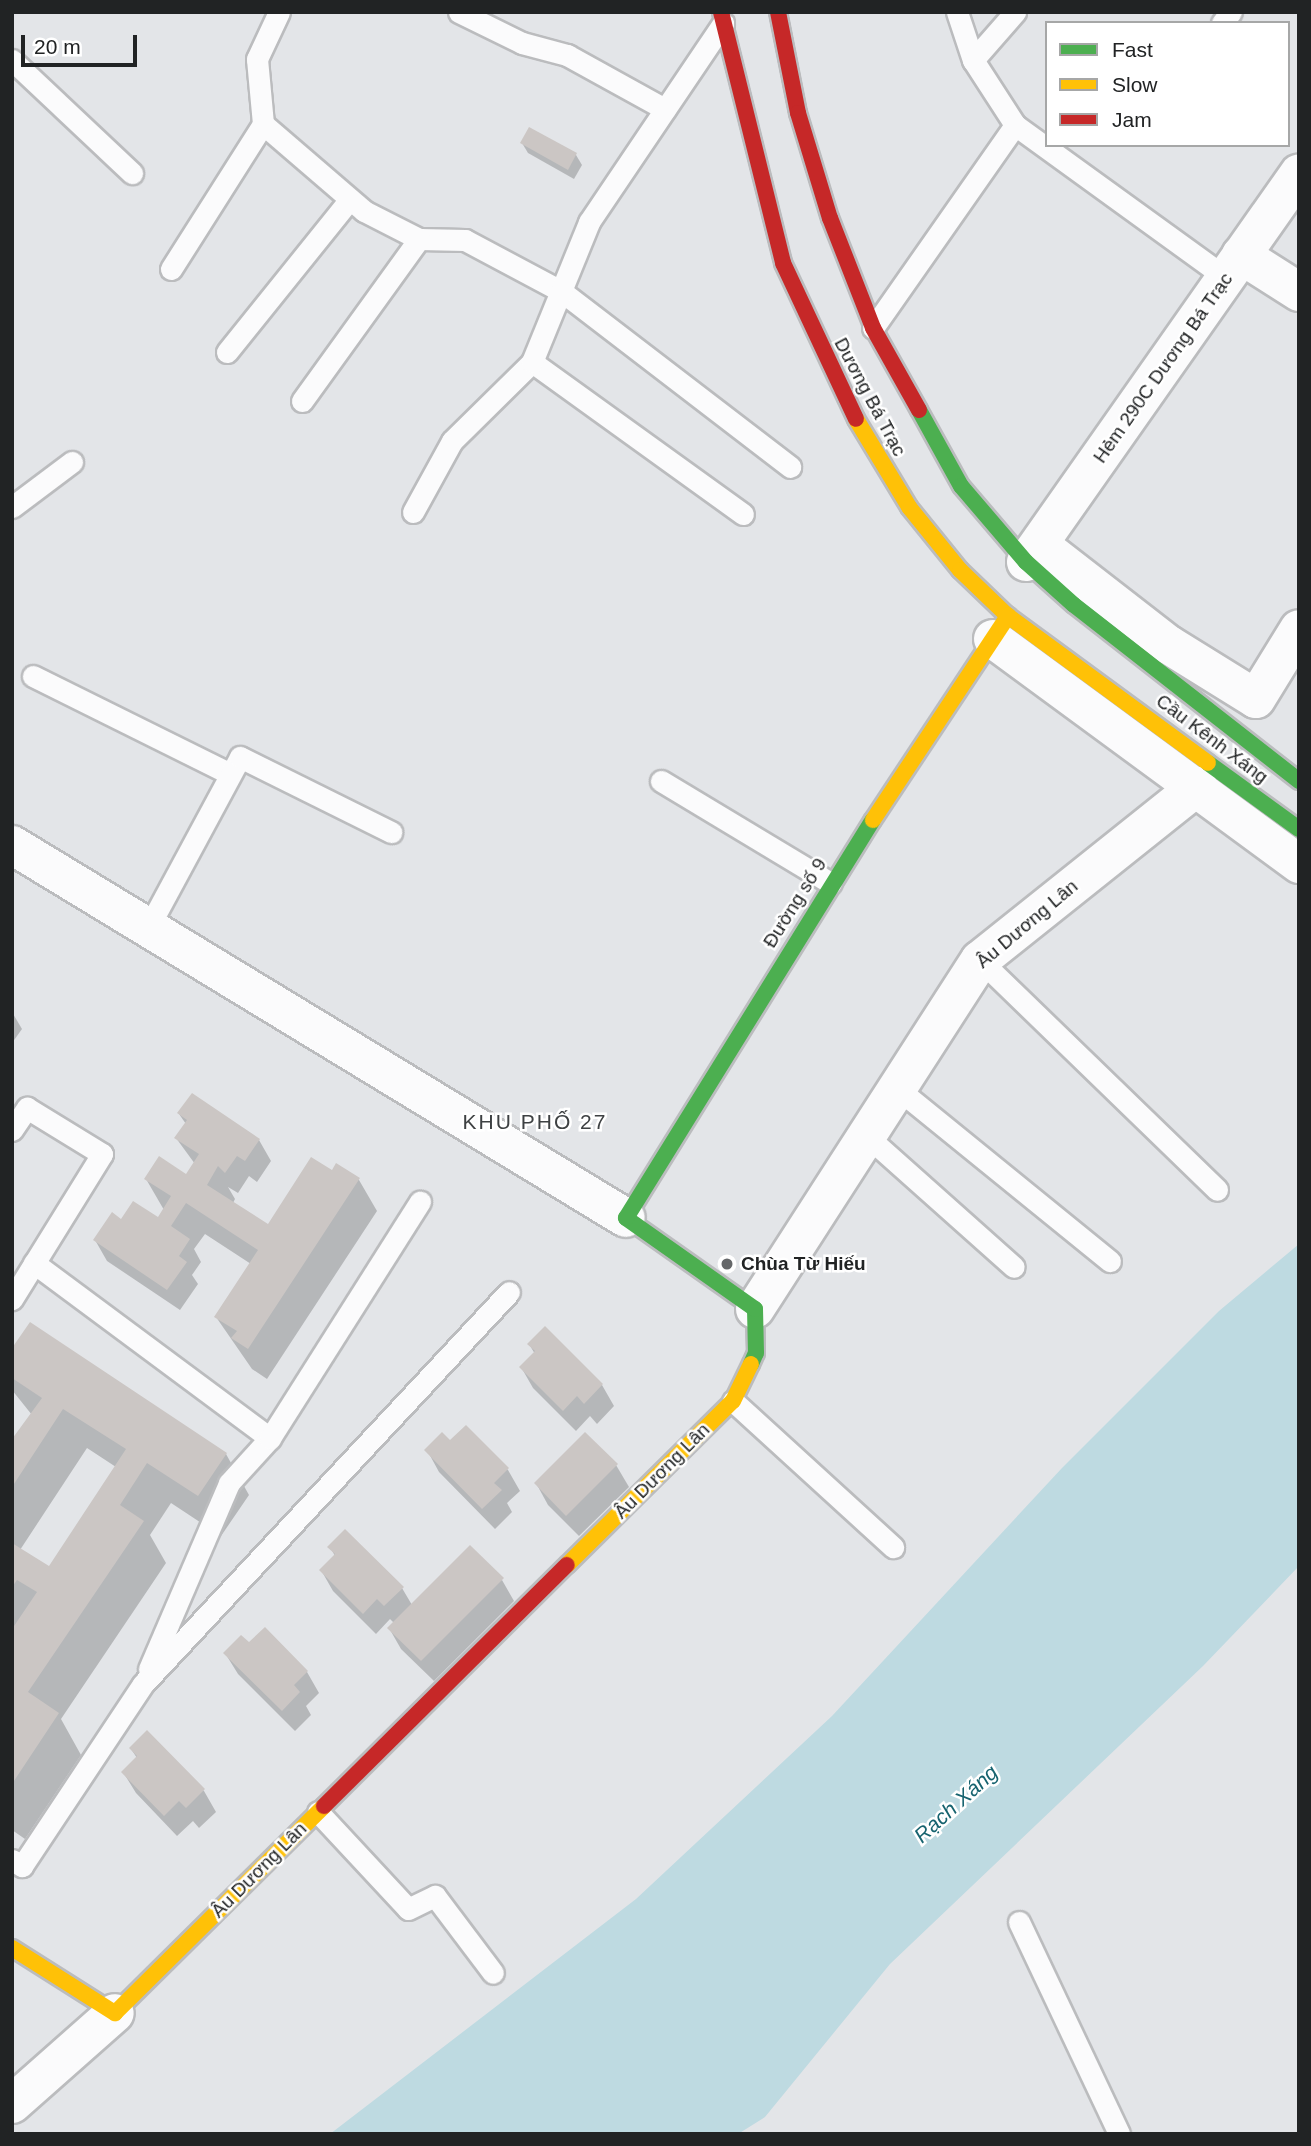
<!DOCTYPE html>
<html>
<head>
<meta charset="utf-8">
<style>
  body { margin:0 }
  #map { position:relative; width:1311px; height:2146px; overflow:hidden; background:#e3e5e8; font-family:Arial,sans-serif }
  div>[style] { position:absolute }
  .water>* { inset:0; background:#bedae1 }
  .shadow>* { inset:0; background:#0003 }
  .building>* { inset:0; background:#cbc6c4 }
  .roads { filter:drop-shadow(2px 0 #bbbcbe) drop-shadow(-2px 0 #bbbcbe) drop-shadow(0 2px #bbbcbe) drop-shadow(0 -2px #bbbcbe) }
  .lane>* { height:21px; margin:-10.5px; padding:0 10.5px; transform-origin:10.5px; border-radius:10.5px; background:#fbfbfc }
  .street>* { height:38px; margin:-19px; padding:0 19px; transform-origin:19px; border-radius:19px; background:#fbfbfc }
  .fast>* { height:16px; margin:-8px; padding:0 8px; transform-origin:8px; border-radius:8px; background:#4caf50 }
  .slow>* { height:16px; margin:-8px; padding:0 8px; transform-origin:8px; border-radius:8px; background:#ffc107 }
  .jam>* { height:16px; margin:-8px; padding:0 8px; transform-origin:8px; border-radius:8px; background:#c62828 }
  .dots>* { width:19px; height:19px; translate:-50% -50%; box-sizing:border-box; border:4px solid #fff; border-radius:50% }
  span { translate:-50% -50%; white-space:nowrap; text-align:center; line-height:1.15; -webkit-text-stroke:5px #fff; paint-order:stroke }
  .street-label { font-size:19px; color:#212324 }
  .poi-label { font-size:19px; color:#212324; font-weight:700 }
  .left { translate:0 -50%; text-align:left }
  .neighbourhood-label { font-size:21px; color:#3e4143; letter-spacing:2px }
  .water-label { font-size:21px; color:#16636f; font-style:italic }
  .frame { position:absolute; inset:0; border:14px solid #212324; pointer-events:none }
  .legend { position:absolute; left:1045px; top:21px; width:245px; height:126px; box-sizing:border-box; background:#fff; border:2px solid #a6a7a7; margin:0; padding:9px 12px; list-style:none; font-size:21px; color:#212324 }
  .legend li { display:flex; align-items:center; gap:14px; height:35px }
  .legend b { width:35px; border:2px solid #a6a7a7 }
  .scale { position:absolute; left:21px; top:35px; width:116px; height:32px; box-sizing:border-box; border:4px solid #212324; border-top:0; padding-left:9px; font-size:21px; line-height:24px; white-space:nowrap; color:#212324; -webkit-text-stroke:5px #fff; paint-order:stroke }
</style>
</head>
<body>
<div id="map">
  <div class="water">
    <i style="clip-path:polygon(1299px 1244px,1299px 1566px,1203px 1666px,890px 1964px,765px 2117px,738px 2134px,330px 2134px,636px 1899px,832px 1716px,1062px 1468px,1219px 1311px)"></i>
  </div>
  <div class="shadow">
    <i style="clip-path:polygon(522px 143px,576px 155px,582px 165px,574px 179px,528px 153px)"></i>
    <i style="clip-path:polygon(12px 1012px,22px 1029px,12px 1043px)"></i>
    <i style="clip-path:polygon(179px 1114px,259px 1140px,271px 1161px,257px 1182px,249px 1176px,238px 1193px,228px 1187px,235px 1199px,233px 1203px,268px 1226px,332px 1172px,359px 1180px,377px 1211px,267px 1379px,252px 1369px,216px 1317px,251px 1264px,205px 1234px,194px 1249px,201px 1262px,192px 1275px,198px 1284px,180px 1310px,107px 1261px,95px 1240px,121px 1221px,163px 1224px,164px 1210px,146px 1179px,187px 1176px,195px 1164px,176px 1138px,186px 1124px)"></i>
    <i style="clip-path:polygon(529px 1344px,602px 1385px,614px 1406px,597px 1424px,590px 1416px,576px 1431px,533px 1388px,521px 1367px,535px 1354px)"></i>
    <i style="clip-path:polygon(evenodd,12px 1351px,226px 1454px,249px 1495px,221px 1536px,171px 1503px,150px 1535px,166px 1563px,61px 1719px,81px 1755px,25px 1839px,12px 1830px,12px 1441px,32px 1415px,12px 1390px,12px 1351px,87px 1448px,116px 1467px,49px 1569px,20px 1550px,87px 1448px)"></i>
    <i style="clip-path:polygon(466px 1427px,508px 1470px,520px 1491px,507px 1503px,512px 1512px,495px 1529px,439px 1472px,427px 1450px,450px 1442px)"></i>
    <i style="clip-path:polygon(616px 1465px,629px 1487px,579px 1536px,548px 1505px,536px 1483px)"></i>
    <i style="clip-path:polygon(330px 1547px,402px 1588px,412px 1605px,502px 1580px,514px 1601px,434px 1681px,401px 1649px,389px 1628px,394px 1623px,390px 1619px,376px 1634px,333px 1591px,321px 1570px,335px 1556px)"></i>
    <i style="clip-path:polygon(265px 1629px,307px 1672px,319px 1693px,306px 1706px,311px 1715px,295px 1731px,238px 1674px,225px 1653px,249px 1644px)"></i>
    <i style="clip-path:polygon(147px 1733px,204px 1791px,216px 1812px,199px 1828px,193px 1821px,177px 1836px,136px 1793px,123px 1772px,137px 1758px,131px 1749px)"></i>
  </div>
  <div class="building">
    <i style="clip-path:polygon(529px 127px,577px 153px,568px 170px,520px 143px)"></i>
    <i style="clip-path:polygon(192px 1093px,260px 1139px,245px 1161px,237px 1156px,225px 1173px,218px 1166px,207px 1185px,268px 1224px,311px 1157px,332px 1170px,336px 1163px,360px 1178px,248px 1349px,231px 1338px,237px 1331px,214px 1317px,258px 1250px,186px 1203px,171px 1226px,190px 1239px,179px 1256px,187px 1262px,167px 1290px,93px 1240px,112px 1212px,121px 1219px,133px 1201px,158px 1217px,171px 1196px,144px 1179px,159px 1156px,186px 1174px,199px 1154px,174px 1138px,187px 1120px,177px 1113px)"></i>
    <i style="clip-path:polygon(30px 1322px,227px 1453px,198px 1496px,147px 1463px,120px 1505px,144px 1521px,28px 1692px,59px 1713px,12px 1784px,12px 1629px,37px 1592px,17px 1580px,12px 1587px,12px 1543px,49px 1566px,126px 1449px,63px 1409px,12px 1487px,12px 1439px,42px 1398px,12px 1378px,12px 1348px)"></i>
    <i style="clip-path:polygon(545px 1326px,603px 1384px,584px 1404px,577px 1396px,563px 1411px,519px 1367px,535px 1351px,527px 1344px)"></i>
    <i style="clip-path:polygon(466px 1425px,509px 1468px,494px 1483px,502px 1490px,482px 1509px,424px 1450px,442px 1432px,450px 1440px)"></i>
    <i style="clip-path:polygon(585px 1432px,618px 1464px,566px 1516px,534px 1483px)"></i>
    <i style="clip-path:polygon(345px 1529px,404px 1587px,384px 1606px,377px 1599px,363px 1614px,319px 1570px,335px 1554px,327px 1547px)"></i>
    <i style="clip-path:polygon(470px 1545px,504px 1578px,421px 1661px,387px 1628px)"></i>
    <i style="clip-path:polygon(265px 1627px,308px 1671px,294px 1685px,300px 1692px,282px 1711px,223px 1653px,241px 1635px,249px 1642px)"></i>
    <i style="clip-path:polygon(147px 1730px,205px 1789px,186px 1808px,179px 1801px,164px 1816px,121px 1772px,137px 1756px,129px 1748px)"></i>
  </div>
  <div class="roads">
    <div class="lane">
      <i style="left:279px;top:12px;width:52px;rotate:115.1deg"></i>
      <i style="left:257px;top:59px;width:65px;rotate:84.7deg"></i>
      <i style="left:263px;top:124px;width:133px;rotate:40.7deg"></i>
      <i style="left:364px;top:211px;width:62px;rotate:27deg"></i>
      <i style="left:419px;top:239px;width:46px;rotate:1.2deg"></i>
      <i style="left:465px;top:240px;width:109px;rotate:28deg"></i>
      <i style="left:561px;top:291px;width:289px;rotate:37.5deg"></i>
      <i style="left:459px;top:12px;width:70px;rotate:26.2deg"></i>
      <i style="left:522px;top:43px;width:47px;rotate:14.9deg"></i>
      <i style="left:567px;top:55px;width:112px;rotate:28.9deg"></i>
      <i style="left:957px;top:12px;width:51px;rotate:71.6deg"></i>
      <i style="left:973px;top:60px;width:77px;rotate:57.1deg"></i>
      <i style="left:1015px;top:125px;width:259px;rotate:35.9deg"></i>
      <i style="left:1222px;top:23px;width:14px;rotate:-51deg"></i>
      <i style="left:12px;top:60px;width:165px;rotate:43.3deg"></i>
      <i style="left:973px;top:60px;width:64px;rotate:-48.8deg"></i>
      <i style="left:171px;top:269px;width:172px;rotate:-57.6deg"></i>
      <i style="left:873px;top:328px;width:248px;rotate:-55deg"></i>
      <i style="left:227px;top:352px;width:196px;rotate:-51.2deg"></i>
      <i style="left:532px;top:362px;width:260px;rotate:35.8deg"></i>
      <i style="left:302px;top:401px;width:200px;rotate:-54.2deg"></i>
      <i style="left:12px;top:507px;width:75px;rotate:-36.9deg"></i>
      <i style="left:413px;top:512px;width:81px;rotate:-61.2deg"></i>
      <i style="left:452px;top:441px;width:112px;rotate:-44.6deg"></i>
      <i style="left:532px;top:362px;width:151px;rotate:-67.8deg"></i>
      <i style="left:589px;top:222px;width:240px;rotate:-56deg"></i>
      <i style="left:33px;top:676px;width:220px;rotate:26.4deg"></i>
      <i style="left:661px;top:781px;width:198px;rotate:31deg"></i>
      <i style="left:148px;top:928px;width:194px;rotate:-61.7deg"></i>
      <i style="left:240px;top:757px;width:169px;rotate:26.4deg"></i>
      <i style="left:980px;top:960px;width:330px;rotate:44.1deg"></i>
      <i style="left:898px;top:1089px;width:273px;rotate:39.1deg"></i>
      <i style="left:12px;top:1130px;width:27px;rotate:-56deg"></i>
      <i style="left:27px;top:1108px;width:88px;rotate:31.5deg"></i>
      <i style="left:102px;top:1154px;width:171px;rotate:121.8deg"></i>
      <i style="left:868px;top:1137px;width:195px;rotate:41.7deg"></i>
      <i style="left:34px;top:1263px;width:294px;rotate:36.6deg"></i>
      <i style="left:733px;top:1401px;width:217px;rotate:42.4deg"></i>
      <i style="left:149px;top:1669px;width:202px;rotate:-66.7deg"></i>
      <i style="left:229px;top:1483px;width:61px;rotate:-47.7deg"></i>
      <i style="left:270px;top:1438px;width:280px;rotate:-57.6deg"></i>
      <i style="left:318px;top:1812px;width:132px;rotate:47.1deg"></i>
      <i style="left:408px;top:1909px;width:30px;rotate:-26deg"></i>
      <i style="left:435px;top:1896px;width:96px;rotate:53deg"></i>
      <i style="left:12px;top:1860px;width:12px;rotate:31deg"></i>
      <i style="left:22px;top:1866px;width:219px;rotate:-56.4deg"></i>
      <i style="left:143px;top:1684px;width:536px;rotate:-46.96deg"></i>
      <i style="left:1019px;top:1922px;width:234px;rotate:64.7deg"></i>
    </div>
    <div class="street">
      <i style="left:1241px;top:255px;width:69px;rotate:32.5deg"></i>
      <i style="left:1040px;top:545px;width:163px;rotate:37.8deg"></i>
      <i style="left:1169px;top:645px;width:102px;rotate:31.8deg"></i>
      <i style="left:1256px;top:699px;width:82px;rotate:-58.4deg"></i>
      <i style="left:1026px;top:562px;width:475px;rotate:-54.9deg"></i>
      <i style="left:993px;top:639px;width:380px;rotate:36.3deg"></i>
      <i style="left:12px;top:845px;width:718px;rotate:31.28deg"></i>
      <i style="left:755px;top:1309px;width:415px;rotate:-57.2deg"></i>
      <i style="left:980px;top:960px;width:279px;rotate:-38.6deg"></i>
      <i style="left:12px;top:2104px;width:137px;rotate:-41.5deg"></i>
    </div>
    <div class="fast">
      <i style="left:919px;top:410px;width:87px;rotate:61.1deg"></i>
      <i style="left:961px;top:486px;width:100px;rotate:49.5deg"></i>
      <i style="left:1026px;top:562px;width:64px;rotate:41.9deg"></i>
      <i style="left:1074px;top:605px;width:286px;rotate:38deg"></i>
      <i style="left:1208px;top:763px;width:112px;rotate:36deg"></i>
      <i style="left:751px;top:1364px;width:12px;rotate:-66deg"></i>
      <i style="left:756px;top:1353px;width:44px;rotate:-91.3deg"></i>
      <i style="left:755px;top:1309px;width:158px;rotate:-144.8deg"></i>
      <i style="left:626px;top:1218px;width:468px;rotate:-58.2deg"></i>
    </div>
    <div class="slow">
      <i style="left:856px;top:419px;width:103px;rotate:58.9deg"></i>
      <i style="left:909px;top:507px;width:81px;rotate:51deg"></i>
      <i style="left:960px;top:570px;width:66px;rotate:43.8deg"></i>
      <i style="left:1008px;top:616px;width:248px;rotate:36.3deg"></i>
      <i style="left:873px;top:820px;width:245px;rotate:-56.5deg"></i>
      <i style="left:567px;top:1565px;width:233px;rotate:-44.7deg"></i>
      <i style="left:733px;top:1401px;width:41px;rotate:-64.1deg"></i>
      <i style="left:12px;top:1948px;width:122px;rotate:32.3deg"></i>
      <i style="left:115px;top:2013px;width:294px;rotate:-44.7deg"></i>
    </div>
    <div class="jam">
      <i style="left:721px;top:12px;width:259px;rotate:76.1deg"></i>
      <i style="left:783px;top:263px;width:172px;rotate:64.9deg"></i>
      <i style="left:778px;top:12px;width:103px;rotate:78.8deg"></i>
      <i style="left:798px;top:113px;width:110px;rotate:73.1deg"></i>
      <i style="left:830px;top:218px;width:118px;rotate:68.6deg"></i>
      <i style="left:873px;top:328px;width:94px;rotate:60.7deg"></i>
      <i style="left:324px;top:1806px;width:342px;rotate:-44.8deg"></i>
    </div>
  </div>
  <div class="dots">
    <i style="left:727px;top:1264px;background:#656769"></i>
  </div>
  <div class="street-label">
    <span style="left:1163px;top:368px;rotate:-55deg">Hẻm 290C Dương Bá Trạc</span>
    <span style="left:870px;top:397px;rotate:62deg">Dương Bá Trạc</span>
    <span style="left:1212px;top:739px;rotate:37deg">Cầu Kênh Xáng</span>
    <span style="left:795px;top:903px;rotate:-58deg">Đường số 9</span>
    <span style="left:1027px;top:924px;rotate:-40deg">Âu Dương Lân</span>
    <span style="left:662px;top:1471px;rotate:-45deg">Âu Dương Lân</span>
    <span style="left:259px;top:1870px;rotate:-45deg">Âu Dương Lân</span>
  </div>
  <div class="poi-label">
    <span class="left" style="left:741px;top:1264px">Chùa Từ Hiếu</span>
  </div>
  <div class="neighbourhood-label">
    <span style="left:535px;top:1122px">KHU PHỐ 27</span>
  </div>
  <div class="water-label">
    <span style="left:956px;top:1804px;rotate:-42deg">Rạch Xáng</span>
  </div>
  <div class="frame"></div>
  <ul class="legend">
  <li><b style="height:9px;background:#4caf50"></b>Fast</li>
  <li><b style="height:9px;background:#ffc107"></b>Slow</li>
  <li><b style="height:9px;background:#c62828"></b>Jam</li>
  </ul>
  <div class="scale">20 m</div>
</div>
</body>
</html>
